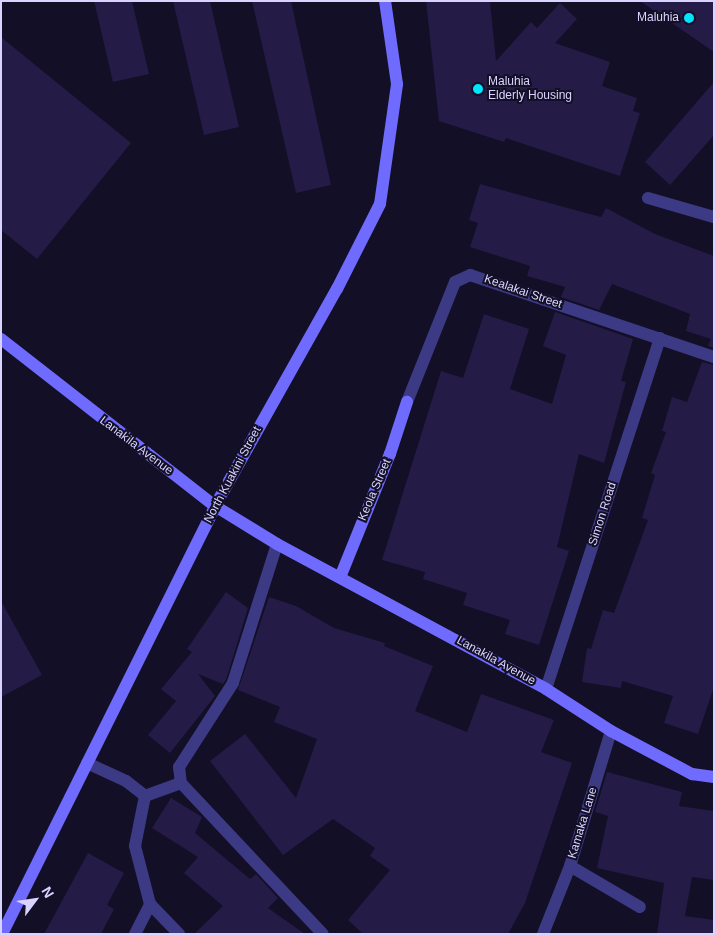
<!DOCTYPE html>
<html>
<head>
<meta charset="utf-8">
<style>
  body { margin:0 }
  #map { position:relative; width:715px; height:935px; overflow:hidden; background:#130f26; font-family:Arial,sans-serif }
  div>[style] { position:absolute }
  .building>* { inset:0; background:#241b47 }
  .street>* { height:12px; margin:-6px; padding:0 6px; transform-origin:6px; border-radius:6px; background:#3d3a85 }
  .secondary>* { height:12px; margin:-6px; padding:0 6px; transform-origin:6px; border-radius:6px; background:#6f6bff }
  .dots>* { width:14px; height:14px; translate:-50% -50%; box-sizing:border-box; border:2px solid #130f26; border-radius:50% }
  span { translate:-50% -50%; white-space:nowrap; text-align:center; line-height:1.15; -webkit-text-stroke:4px #130f26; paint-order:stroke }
  .poi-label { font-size:12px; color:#d9d4ff }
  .right { translate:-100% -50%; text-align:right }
  .left { translate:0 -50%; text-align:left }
  .street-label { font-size:12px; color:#d9d4ff }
  .frame { position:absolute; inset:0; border:2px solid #d9d4ff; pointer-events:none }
  .north { position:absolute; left:10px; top:875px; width:50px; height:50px; -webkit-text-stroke:4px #130f26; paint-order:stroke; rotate:59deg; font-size:14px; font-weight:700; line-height:20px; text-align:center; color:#d9d4ff }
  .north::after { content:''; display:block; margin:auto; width:18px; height:22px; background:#d9d4ff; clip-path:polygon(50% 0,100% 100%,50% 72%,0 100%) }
</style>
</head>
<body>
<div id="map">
  <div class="building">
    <i style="clip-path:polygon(94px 1px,132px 1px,149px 74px,113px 82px)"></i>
    <i style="clip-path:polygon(173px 1px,210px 1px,239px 127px,204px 135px)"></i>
    <i style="clip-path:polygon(252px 1px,291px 1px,331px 185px,296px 193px)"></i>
    <i style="clip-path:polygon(426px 1px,490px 1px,496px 61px,531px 22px,537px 28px,560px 3px,577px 19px,555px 43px,610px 62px,602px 86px,637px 98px,633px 111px,640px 113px,620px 176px,506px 138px,504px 142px,439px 121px)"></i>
    <i style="clip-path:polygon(640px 1px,714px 1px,714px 52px)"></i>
    <i style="clip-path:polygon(1px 37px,131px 143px,37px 259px,1px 230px)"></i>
    <i style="clip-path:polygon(714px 82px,714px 135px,670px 185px,645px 162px)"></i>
    <i style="clip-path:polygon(480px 184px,601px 217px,606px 208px,655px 234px,714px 256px,714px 348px,708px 346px,711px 339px,686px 331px,690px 314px,612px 284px,599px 310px,561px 297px,565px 287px,527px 276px,530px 266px,470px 247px,478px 223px,469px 220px)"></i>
    <i style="clip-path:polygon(555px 312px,633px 339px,621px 381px,626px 382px,604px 463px,579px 454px,557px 547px,569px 551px,539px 645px,505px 634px,510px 620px,463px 605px,467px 593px,423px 579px,425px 572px,382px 560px,441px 371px,463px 378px,484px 314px,529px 329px,510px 389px,552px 404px,566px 355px,543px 346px)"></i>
    <i style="clip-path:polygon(702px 362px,714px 365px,714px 687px,698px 734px,664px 723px,673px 696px,622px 681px,621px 688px,582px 682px,587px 648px,591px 649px,603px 610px,614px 613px,648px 520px,642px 518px,655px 475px,651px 473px,666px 432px,662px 431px,672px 397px,687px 402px)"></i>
    <i style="clip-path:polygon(226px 592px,248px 608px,226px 680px,223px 684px,198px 674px,215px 696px,170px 753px,148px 735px,176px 701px,161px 689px,192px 652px,187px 649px)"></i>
    <i style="clip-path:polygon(269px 597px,296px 606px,334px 628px,385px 643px,384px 646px,433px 666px,415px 711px,467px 732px,481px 694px,554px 720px,541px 752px,572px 763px,525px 903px,508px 934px,363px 934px,348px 920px,390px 870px,370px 856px,375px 848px,333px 819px,283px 855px,210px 761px,245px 734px,296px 798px,317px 739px,274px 722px,280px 707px,238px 690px)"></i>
    <i style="clip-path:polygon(1px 601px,42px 675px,1px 697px)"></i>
    <i style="clip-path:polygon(607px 772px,682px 792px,679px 806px,714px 811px,714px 880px,692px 877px,685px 916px,714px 920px,714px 934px,657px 934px,664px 883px,597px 868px,608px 816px,595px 812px)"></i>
    <i style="clip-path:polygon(171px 798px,202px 817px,195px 833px,250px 879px,256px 874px,278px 898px,268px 908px,305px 934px,194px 934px,223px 906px,184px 873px,198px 857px,152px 828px)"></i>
    <i style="clip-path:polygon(88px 853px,124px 873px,107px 905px,114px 909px,101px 934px,44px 934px)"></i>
  </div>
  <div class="street">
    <i style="left:648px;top:198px;width:69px;rotate:16.1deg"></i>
    <i style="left:407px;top:402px;width:129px;rotate:-68.2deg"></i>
    <i style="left:455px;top:282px;width:17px;rotate:-25deg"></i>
    <i style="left:470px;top:275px;width:257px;rotate:18.6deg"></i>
    <i style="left:277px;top:544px;width:146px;rotate:107.6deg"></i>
    <i style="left:233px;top:683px;width:100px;rotate:122.7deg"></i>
    <i style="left:179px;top:767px;width:16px;rotate:83deg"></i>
    <i style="left:181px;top:783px;width:207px;rotate:46.8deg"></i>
    <i style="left:546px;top:689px;width:369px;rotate:-72deg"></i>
    <i style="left:611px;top:731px;width:141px;rotate:106.9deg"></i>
    <i style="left:570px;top:866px;width:81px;rotate:30.4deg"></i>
    <i style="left:87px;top:763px;width:43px;rotate:24.8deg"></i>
    <i style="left:126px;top:781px;width:24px;rotate:38deg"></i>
    <i style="left:150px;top:904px;width:42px;rotate:46deg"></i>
    <i style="left:135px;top:934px;width:34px;rotate:-63deg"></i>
    <i style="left:150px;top:904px;width:60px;rotate:-104.5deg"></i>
    <i style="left:135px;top:846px;width:51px;rotate:-78.7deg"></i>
    <i style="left:145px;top:796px;width:38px;rotate:-20deg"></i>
    <i style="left:543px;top:934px;width:73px;rotate:-68.3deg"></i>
  </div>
  <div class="secondary">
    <i style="left:1px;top:339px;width:271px;rotate:38deg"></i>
    <i style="left:215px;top:506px;width:73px;rotate:31.5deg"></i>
    <i style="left:277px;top:544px;width:306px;rotate:28.3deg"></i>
    <i style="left:546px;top:689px;width:77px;rotate:32.9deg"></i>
    <i style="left:611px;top:731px;width:92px;rotate:28deg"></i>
    <i style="left:692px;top:774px;width:22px;rotate:8deg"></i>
    <i style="left:341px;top:575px;width:131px;rotate:-68deg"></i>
    <i style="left:390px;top:454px;width:55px;rotate:-71.9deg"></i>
    <i style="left:2px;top:934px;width:478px;rotate:-63.5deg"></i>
    <i style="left:215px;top:506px;width:249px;rotate:-60.7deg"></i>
    <i style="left:337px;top:289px;width:95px;rotate:-63.2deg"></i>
    <i style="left:380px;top:204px;width:121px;rotate:-81.9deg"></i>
    <i style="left:397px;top:84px;width:84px;rotate:-98.2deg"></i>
  </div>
  <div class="dots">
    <i style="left:689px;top:18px;background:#00e5ff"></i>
    <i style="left:478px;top:89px;background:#00e5ff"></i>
  </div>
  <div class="poi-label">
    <span class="right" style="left:679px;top:18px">Maluhia</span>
    <span class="left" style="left:488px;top:89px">Maluhia<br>Elderly Housing</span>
  </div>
  <div class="street-label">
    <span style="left:523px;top:292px;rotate:19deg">Kealakai Street</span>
    <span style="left:136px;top:446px;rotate:37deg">Lanakila Avenue</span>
    <span style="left:233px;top:475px;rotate:-62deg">North Kuakini Street</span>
    <span style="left:375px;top:490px;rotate:-67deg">Keola Street</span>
    <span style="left:603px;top:514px;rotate:-72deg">Simon Road</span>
    <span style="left:496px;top:661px;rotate:29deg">Lanakila Avenue</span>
    <span style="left:583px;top:823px;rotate:-73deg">Kamaka Lane</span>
  </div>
  <div class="frame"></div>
  <div class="north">N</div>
</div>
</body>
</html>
